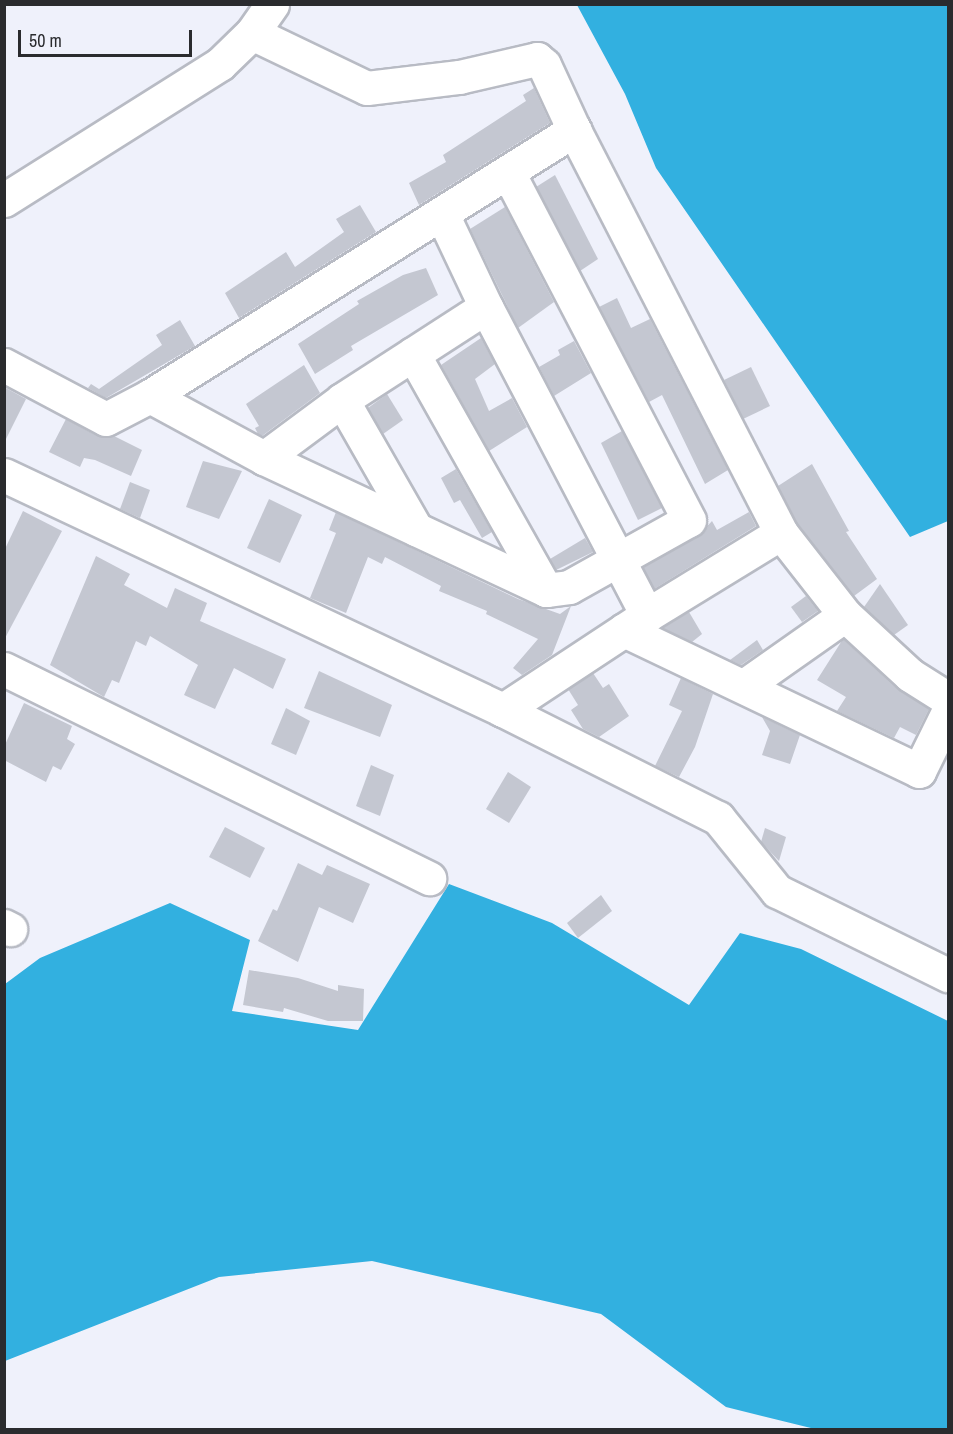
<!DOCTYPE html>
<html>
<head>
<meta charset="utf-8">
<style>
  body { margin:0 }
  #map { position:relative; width:953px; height:1434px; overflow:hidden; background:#eff1fb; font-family:"Archivo Narrow",sans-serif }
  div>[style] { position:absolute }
  .water>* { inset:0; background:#32b0e0 }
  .building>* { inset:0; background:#c4c7d1 }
  .roads { filter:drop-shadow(2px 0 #b8bbc4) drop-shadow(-2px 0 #b8bbc4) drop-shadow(0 2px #b8bbc4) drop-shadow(0 -2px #b8bbc4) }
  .minor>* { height:33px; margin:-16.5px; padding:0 16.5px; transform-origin:16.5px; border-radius:16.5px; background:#fff }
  span { translate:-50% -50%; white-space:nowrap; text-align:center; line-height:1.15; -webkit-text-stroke:5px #eff1fb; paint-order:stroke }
  .frame { position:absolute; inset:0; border:6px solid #2a2b2e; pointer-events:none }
  .scale { position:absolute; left:18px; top:30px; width:174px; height:27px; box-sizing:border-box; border:3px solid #2a2b2e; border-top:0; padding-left:8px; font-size:18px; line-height:21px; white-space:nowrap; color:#2a2b2e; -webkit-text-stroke:4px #eff1fb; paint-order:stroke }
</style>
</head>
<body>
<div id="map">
  <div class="water">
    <i style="clip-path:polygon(577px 5px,948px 5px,948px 521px,910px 537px,656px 168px,625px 94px)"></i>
    <i style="clip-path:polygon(449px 884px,552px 923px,689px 1005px,740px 933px,801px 949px,948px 1021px,948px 1429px,815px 1429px,726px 1407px,601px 1314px,372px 1261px,219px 1277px,5px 1361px,5px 984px,40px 958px,170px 903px,250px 940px,232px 1011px,358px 1030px)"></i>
  </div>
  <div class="building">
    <i style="clip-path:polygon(534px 88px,550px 123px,419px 205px,409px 183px,446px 162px,443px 155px,526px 101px,523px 95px)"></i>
    <i style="clip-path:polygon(555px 175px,598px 259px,580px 271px,536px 187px)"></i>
    <i style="clip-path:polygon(360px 205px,376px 232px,239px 318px,225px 293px,286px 252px,295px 267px,344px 232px,336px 219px)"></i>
    <i style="clip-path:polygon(505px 207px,554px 302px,518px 328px,470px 229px)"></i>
    <i style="clip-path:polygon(426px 268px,438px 295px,351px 346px,353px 350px,315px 374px,298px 344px,359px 304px,357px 301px,403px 275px)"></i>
    <i style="clip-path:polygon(617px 298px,631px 328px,650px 319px,728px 470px,705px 484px,662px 395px,649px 402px,599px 307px)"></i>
    <i style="clip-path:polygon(180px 320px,195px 346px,106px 398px,88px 388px,91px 384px,99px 389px,162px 345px,156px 335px)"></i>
    <i style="clip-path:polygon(481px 338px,495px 364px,475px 379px,489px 411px,512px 398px,527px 427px,489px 451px,441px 365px)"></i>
    <i style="clip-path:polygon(574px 341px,591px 373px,554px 396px,539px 367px,560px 355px,558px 350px)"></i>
    <i style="clip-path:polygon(304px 365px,320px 393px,262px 436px,258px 434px,255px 428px,259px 426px,246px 404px)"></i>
    <i style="clip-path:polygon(751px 367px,770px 406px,743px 419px,724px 380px)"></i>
    <i style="clip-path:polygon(4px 387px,26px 399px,4px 443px)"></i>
    <i style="clip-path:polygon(387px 394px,403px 420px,383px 434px,368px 408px)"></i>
    <i style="clip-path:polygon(66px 419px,97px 436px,114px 436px,142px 450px,131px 476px,95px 460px,84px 458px,80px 467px,49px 452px)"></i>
    <i style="clip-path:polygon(622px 431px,662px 508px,638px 520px,601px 443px)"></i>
    <i style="clip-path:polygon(203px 461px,242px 471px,219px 519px,186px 507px)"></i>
    <i style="clip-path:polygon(812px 464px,849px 531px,846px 532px,877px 579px,854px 596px,797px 523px,778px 486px)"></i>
    <i style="clip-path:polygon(456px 469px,492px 532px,482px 538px,460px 500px,454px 503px,441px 478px)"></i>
    <i style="clip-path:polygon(130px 482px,150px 490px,140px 518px,120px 509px)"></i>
    <i style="clip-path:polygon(269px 499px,302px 515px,280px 563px,247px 548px)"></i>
    <i style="clip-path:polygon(23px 511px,62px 531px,4px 640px,4px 551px)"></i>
    <i style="clip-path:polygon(336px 512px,518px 599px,560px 614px,571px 606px,552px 655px,522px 675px,513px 668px,538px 639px,486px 614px,487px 611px,439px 591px,441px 586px,385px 557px,382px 564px,368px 557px,346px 613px,310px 598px,336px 533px,329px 530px)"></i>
    <i style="clip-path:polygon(749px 512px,756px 526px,654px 589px,643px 567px,698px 536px,712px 521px,717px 530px)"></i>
    <i style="clip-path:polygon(585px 538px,593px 552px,556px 570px,550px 559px)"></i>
    <i style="clip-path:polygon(96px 556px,130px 574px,124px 585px,167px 608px,175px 588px,207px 603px,200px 621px,286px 659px,273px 689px,234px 668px,215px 709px,184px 695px,198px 665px,150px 636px,146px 646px,136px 641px,119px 683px,112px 680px,104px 697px,50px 665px)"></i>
    <i style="clip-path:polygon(880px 584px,908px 625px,894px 635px,864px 607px)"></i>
    <i style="clip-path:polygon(806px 596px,818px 611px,802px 622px,791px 607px)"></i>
    <i style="clip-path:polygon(689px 612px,702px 634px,692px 642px,662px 628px)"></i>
    <i style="clip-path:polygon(843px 639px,897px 689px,929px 709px,916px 735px,900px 727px,894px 738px,837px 711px,846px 697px,817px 680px)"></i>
    <i style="clip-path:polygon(757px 640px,763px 650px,741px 665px,730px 660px)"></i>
    <i style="clip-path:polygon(319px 671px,392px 705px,380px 737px,304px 708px)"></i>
    <i style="clip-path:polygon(593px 673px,603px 688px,609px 684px,629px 716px,599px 737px,583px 729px,571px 710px,578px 705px,568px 689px)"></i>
    <i style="clip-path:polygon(681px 678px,713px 694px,695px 747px,679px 777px,655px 766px,682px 711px,669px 705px)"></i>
    <i style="clip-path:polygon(24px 703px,72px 726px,67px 739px,75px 744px,61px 770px,53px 766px,46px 782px,4px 760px,4px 747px)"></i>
    <i style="clip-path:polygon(286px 708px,310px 721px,296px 755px,271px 744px)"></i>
    <i style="clip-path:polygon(762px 717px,800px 735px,790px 764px,762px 755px,770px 731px)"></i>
    <i style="clip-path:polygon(371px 765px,394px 775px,380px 816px,356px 806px)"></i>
    <i style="clip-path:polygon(508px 772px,531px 787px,509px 823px,486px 809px)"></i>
    <i style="clip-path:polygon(225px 827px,265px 848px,250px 878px,209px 857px)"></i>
    <i style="clip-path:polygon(765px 828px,786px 837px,779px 861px,761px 842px)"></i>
    <i style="clip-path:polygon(298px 863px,322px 875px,327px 865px,370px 884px,353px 923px,319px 907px,298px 962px,258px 941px,273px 909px,277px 911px)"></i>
    <i style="clip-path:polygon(601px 895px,612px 911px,578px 938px,567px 923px)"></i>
    <i style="clip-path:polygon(249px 970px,298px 978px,338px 991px,338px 985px,364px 989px,363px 1021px,328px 1021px,284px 1008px,283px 1012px,243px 1005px)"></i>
  </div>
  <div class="roads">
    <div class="minor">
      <i style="left:252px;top:33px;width:127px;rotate:25.6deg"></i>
      <i style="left:367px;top:88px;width:93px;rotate:-6.8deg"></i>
      <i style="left:459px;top:77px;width:80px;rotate:-13deg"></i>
      <i style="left:537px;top:59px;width:9px;rotate:41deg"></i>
      <i style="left:544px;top:65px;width:72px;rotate:65.2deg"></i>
      <i style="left:4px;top:200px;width:255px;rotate:-32.2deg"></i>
      <i style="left:220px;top:64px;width:45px;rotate:-44.1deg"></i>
      <i style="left:252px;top:33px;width:35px;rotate:-55deg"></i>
      <i style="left:442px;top:214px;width:103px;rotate:64.7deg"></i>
      <i style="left:486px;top:307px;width:348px;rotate:62.4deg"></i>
      <i style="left:413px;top:354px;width:271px;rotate:60.6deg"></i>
      <i style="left:4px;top:365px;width:115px;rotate:27.9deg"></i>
      <i style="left:106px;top:419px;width:50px;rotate:-27.6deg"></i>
      <i style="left:150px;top:396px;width:501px;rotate:-32.1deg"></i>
      <i style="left:574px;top:130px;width:453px;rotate:62.8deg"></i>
      <i style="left:781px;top:533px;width:104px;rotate:52deg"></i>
      <i style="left:845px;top:615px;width:88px;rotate:42.7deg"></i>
      <i style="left:910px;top:675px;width:45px;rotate:32.3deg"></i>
      <i style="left:150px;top:396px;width:130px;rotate:28.5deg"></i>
      <i style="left:264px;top:458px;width:311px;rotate:25.1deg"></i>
      <i style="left:546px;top:590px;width:23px;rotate:-7deg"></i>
      <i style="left:569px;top:587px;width:137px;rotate:-29.2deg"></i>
      <i style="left:689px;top:520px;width:391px;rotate:-117.5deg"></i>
      <i style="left:342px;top:400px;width:149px;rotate:60.2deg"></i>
      <i style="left:264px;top:458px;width:97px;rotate:-36.6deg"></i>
      <i style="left:342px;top:400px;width:171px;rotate:-32.9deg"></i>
      <i style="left:4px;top:475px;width:552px;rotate:25.22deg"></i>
      <i style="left:503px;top:710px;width:241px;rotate:26.7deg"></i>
      <i style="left:718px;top:818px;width:94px;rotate:51.1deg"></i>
      <i style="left:777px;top:891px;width:191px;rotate:26.2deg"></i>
      <i style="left:624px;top:630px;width:327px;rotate:25.5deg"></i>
      <i style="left:919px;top:771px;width:66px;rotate:-63.8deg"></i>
      <i style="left:4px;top:669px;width:474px;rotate:26.2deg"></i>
      <i style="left:744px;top:686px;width:123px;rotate:-35.1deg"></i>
      <i style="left:503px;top:710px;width:173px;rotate:-33.4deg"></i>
      <i style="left:647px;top:615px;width:157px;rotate:-31.5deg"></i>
      <i style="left:4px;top:926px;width:7px;rotate:27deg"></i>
    </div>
  </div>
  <div class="frame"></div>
  <div class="scale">50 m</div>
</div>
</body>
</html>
